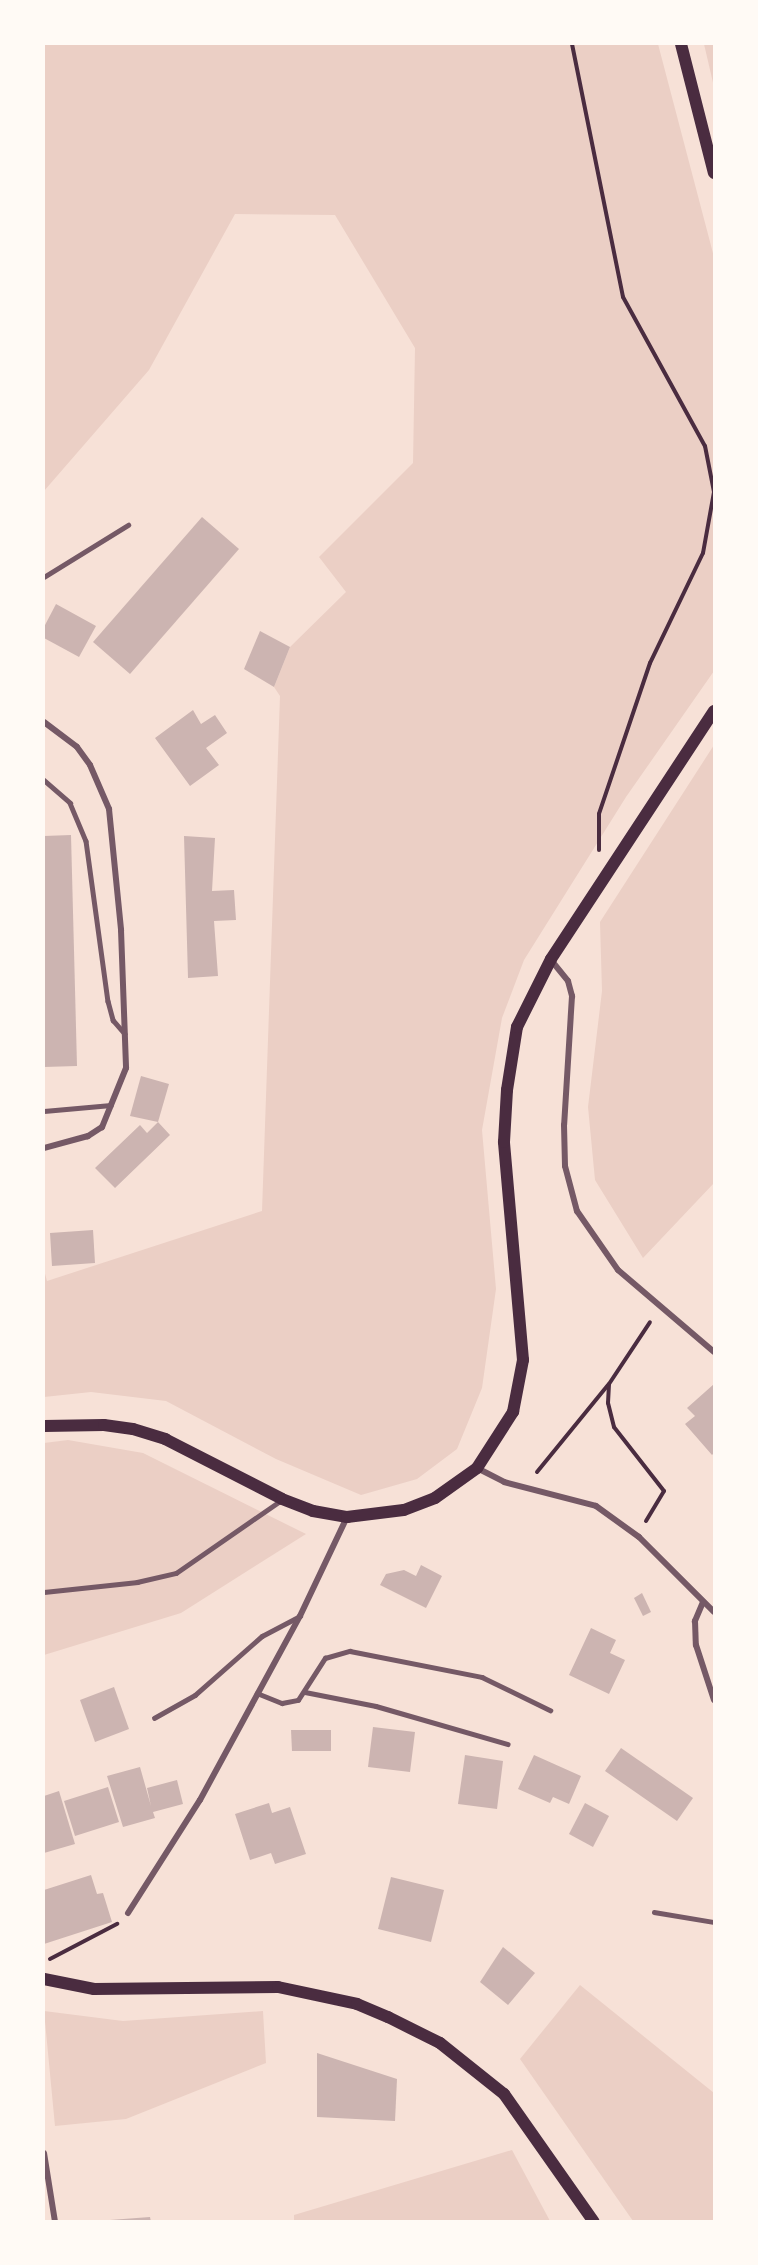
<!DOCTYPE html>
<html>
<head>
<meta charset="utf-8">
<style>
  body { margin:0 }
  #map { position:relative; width:758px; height:2265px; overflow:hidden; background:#f7e1d7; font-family:"Fira Sans Condensed",sans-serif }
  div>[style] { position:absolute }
  .green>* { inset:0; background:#ebcfc5 }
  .building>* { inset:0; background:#ccb4b1 }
  .path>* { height:4px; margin:-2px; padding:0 2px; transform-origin:2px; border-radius:2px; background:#4a2c40 }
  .service>* { height:4.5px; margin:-2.25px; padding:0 2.25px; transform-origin:2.25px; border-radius:2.25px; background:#755966 }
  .minor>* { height:6px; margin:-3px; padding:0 3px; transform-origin:3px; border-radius:3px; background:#755966 }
  .secondary>* { height:12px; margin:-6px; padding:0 6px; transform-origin:6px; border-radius:6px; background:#4a2c40 }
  span { translate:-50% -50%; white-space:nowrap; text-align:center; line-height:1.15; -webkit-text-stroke:4.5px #fffaf5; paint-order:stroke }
  .frame { position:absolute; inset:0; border:45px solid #fffaf5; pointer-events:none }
</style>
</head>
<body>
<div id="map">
  <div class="green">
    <i style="clip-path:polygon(44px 44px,658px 44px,714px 257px,714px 671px,626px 797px,524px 960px,502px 1018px,482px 1130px,496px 1289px,482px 1388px,457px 1449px,417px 1479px,361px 1495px,276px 1459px,166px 1401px,91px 1392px,44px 1397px,44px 1270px,47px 1281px,262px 1211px,280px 696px,274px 687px,290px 647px,346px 592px,319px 557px,413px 463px,415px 348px,335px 215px,235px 214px,149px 370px,44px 491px)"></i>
    <i style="clip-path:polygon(704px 44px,714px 44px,714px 87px)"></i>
    <i style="clip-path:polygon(714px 745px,714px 1183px,643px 1258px,595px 1180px,588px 1107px,602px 991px,600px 922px)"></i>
    <i style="clip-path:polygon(68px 1440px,143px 1453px,306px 1534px,181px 1613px,44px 1655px,44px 1443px)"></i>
    <i style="clip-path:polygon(580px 1985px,714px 2093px,714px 2221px,633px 2221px,520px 2059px)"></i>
    <i style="clip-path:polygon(44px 2011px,123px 2021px,263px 2011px,266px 2063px,126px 2119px,55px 2126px)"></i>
    <i style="clip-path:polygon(512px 2150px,550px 2221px,294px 2221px,294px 2215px)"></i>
  </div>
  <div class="building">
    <i style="clip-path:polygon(202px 517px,239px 549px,130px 674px,93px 642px)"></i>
    <i style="clip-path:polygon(56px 604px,96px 626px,79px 657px,44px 638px,44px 627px)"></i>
    <i style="clip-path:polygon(260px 631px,290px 647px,274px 687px,244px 669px)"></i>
    <i style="clip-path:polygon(193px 710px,201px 724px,215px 715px,227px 733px,206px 748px,219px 765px,190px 786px,155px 738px)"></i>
    <i style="clip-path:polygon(71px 835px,77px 1066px,44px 1067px,44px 836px)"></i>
    <i style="clip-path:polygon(184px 836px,215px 838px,212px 891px,234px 890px,236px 920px,214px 921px,218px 976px,188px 978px)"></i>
    <i style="clip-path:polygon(141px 1076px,169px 1084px,158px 1122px,130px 1116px)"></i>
    <i style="clip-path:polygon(158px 1122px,170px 1135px,115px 1188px,95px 1168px,140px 1125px,147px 1133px)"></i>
    <i style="clip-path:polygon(93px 1230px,95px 1263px,52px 1266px,50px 1233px)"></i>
    <i style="clip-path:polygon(714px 1384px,714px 1453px,712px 1455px,685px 1424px,695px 1416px,687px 1408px)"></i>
    <i style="clip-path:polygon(421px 1565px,442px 1576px,426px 1608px,380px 1585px,386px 1574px,404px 1570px,416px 1576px)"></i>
    <i style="clip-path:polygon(642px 1593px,651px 1612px,643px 1616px,634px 1598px)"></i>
    <i style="clip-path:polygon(591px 1628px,616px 1640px,610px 1653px,625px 1660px,609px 1694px,569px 1675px)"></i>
    <i style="clip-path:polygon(114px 1687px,129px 1729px,95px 1742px,80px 1700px)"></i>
    <i style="clip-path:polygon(373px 1727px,415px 1732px,410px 1772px,368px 1767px)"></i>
    <i style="clip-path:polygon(291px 1730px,331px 1730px,331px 1751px,292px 1751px)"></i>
    <i style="clip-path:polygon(621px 1748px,693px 1798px,677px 1821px,605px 1771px)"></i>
    <i style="clip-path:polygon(465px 1755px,503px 1761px,497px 1809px,458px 1804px)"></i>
    <i style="clip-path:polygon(534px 1755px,581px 1776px,569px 1804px,553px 1797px,550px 1803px,518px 1789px)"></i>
    <i style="clip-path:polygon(140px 1767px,151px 1806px,147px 1788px,177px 1780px,183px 1804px,153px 1812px,155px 1818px,123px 1827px,107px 1776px)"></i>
    <i style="clip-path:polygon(108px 1787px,119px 1822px,75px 1836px,64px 1801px)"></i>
    <i style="clip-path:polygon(59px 1791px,75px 1844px,44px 1853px,44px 1796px)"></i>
    <i style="clip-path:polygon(269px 1803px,272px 1813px,290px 1807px,306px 1854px,275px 1864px,271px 1853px,250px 1860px,235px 1814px)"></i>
    <i style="clip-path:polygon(585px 1803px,609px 1816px,593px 1847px,569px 1834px)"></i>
    <i style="clip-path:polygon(91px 1875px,97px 1894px,103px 1893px,112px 1922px,44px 1944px,44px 1890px)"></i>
    <i style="clip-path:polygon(391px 1877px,444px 1890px,431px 1942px,378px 1929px)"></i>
    <i style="clip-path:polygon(503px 1947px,535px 1973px,508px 2005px,480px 1982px)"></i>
    <i style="clip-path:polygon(317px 2053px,397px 2079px,395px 2121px,317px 2117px)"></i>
    <i style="clip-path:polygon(150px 2217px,151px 2222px,111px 2222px,110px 2220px)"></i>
  </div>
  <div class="path">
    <i style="left:572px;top:44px;width:258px;rotate:78.6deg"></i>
    <i style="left:623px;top:297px;width:170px;rotate:61.2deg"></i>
    <i style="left:705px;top:446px;width:47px;rotate:78.9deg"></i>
    <i style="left:714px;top:492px;width:62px;rotate:100.2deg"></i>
    <i style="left:703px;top:553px;width:122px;rotate:115.7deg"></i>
    <i style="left:650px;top:663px;width:159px;rotate:108.7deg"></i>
    <i style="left:599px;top:814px;width:36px;rotate:90deg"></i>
    <i style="left:537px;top:1472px;width:112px;rotate:-50.8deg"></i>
    <i style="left:646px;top:1521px;width:35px;rotate:-59deg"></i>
    <i style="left:664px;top:1491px;width:81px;rotate:-128deg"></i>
    <i style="left:614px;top:1427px;width:25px;rotate:-104deg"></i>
    <i style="left:608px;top:1403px;width:19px;rotate:-87deg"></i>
    <i style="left:609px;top:1384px;width:74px;rotate:-56.5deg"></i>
    <i style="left:50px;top:1959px;width:76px;rotate:-27.6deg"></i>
  </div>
  <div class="service">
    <i style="left:44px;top:577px;width:99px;rotate:-31.8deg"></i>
    <i style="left:44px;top:780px;width:35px;rotate:41deg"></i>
    <i style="left:70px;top:803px;width:41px;rotate:67.2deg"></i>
    <i style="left:86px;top:841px;width:162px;rotate:82.2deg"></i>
    <i style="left:108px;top:1001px;width:20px;rotate:75deg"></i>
    <i style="left:113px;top:1020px;width:18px;rotate:49deg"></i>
    <i style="left:44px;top:1111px;width:67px;rotate:-5.1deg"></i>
    <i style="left:44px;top:1592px;width:94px;rotate:-6.1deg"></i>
    <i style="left:137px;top:1582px;width:40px;rotate:-13deg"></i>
    <i style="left:176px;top:1573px;width:126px;rotate:-34.7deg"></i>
    <i style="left:305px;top:1692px;width:72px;rotate:11.2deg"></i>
    <i style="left:376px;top:1706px;width:137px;rotate:16.1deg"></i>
    <i style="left:257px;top:1693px;width:27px;rotate:22deg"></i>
    <i style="left:282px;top:1703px;width:16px;rotate:-11deg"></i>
    <i style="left:298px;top:1700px;width:50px;rotate:-57.3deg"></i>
    <i style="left:325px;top:1658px;width:26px;rotate:-16deg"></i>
    <i style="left:350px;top:1651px;width:135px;rotate:11.1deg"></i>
    <i style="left:482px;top:1677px;width:76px;rotate:25.9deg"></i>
    <i style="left:154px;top:1718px;width:47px;rotate:-29.3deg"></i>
    <i style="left:195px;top:1695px;width:89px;rotate:-41.4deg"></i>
    <i style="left:262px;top:1636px;width:43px;rotate:-27.8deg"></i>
    <i style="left:654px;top:1912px;width:61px;rotate:9.5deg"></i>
  </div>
  <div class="minor">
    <i style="left:44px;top:722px;width:41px;rotate:37.1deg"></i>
    <i style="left:77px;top:747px;width:22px;rotate:54deg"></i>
    <i style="left:90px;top:765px;width:48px;rotate:66.6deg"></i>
    <i style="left:109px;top:809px;width:122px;rotate:84.3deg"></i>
    <i style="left:121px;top:930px;width:138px;rotate:87.9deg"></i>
    <i style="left:126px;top:1068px;width:64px;rotate:112.1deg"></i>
    <i style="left:102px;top:1127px;width:17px;rotate:147deg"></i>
    <i style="left:88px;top:1136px;width:46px;rotate:164.7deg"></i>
    <i style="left:551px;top:960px;width:27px;rotate:51deg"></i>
    <i style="left:568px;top:981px;width:16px;rotate:75deg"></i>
    <i style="left:572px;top:996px;width:129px;rotate:93.5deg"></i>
    <i style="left:564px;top:1125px;width:41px;rotate:88.6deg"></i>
    <i style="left:565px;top:1166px;width:47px;rotate:75.1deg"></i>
    <i style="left:577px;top:1211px;width:72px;rotate:55.2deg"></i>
    <i style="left:618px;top:1270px;width:126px;rotate:40.5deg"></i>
    <i style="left:477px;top:1468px;width:30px;rotate:27deg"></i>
    <i style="left:504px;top:1482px;width:95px;rotate:14.6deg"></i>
    <i style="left:596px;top:1506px;width:53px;rotate:35.8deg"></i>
    <i style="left:639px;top:1537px;width:106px;rotate:45deg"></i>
    <i style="left:703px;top:1602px;width:21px;rotate:113deg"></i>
    <i style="left:695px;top:1621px;width:24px;rotate:88deg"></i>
    <i style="left:696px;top:1645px;width:58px;rotate:71.9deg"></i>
    <i style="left:128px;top:1913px;width:134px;rotate:-57.5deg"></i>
    <i style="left:200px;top:1800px;width:209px;rotate:-61.5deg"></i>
    <i style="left:300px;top:1616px;width:110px;rotate:-64.6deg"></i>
    <i style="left:44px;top:2153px;width:70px;rotate:80.9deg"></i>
  </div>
  <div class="secondary">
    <i style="left:681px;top:44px;width:133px;rotate:75.7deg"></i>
    <i style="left:44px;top:1426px;width:60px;rotate:-1deg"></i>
    <i style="left:104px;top:1425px;width:29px;rotate:8deg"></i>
    <i style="left:133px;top:1429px;width:34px;rotate:17deg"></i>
    <i style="left:165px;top:1439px;width:131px;rotate:27.1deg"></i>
    <i style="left:282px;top:1499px;width:33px;rotate:21deg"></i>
    <i style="left:313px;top:1511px;width:35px;rotate:10deg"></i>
    <i style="left:347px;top:1517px;width:57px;rotate:-7deg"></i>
    <i style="left:404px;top:1510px;width:33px;rotate:-21deg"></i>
    <i style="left:435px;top:1498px;width:52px;rotate:-35.5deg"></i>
    <i style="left:477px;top:1468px;width:67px;rotate:-57.3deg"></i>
    <i style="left:513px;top:1412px;width:53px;rotate:-79.1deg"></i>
    <i style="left:523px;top:1360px;width:219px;rotate:-95deg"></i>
    <i style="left:504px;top:1142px;width:52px;rotate:-86.7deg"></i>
    <i style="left:507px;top:1090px;width:64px;rotate:-81deg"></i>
    <i style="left:517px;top:1027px;width:76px;rotate:-63.4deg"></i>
    <i style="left:551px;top:959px;width:297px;rotate:-56.7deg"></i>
    <i style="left:44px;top:1979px;width:51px;rotate:11.3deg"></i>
    <i style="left:94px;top:1989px;width:184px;rotate:-0.6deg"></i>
    <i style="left:278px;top:1987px;width:81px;rotate:12.1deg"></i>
    <i style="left:357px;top:2004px;width:34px;rotate:23deg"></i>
    <i style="left:388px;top:2017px;width:58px;rotate:26.6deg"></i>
    <i style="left:440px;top:2043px;width:82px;rotate:38.6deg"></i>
    <i style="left:504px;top:2094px;width:156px;rotate:54.9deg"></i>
  </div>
  <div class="frame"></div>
</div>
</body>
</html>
